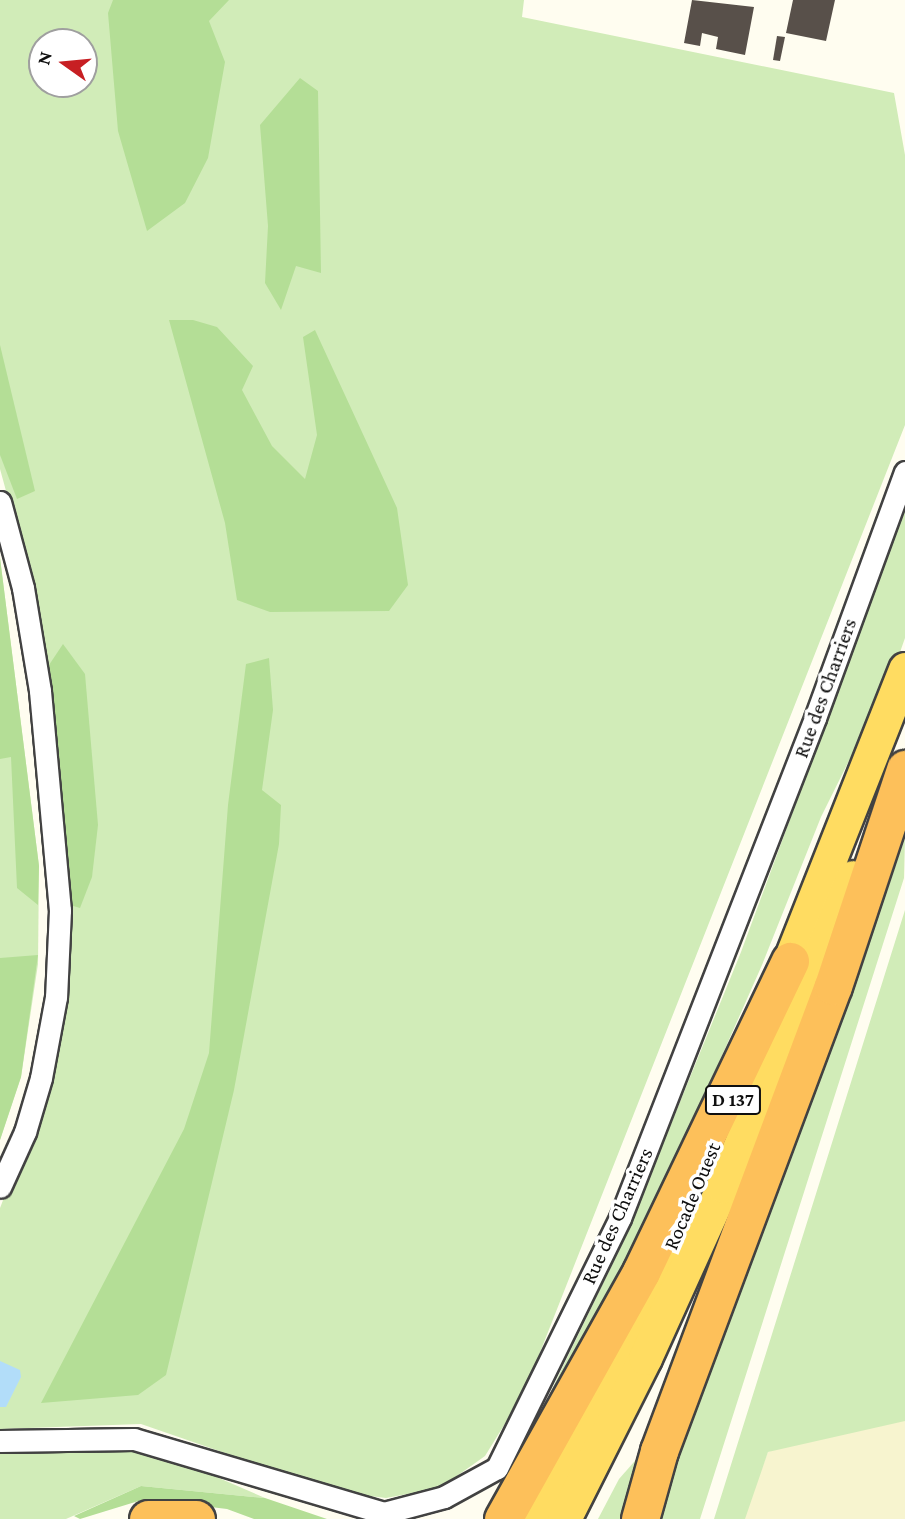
<!DOCTYPE html>
<html>
<head>
<meta charset="utf-8">
<style>
  body { margin:0 }
  #map { position:relative; width:905px; height:1519px; overflow:hidden; background:#fffdf0; font-family:"Crimson Pro",serif }
  div>[style] { position:absolute }
  .farmland>* { inset:0; background:#f7f4cf }
  .green>* { inset:0; background:#d1ecb8 }
  .forest>* { inset:0; background:#b4de96 }
  .water>* { inset:0; background:#b2ddf9 }
  .building>* { inset:0; background:#58504a }
  .roads { filter:drop-shadow(2px 0 #424242) drop-shadow(-2px 0 #424242) drop-shadow(0 2px #424242) drop-shadow(0 -2px #424242) }
  .minor>* { height:21px; margin:-10.5px; padding:0 10.5px; transform-origin:10.5px; border-radius:10.5px; background:#fff }
  .primary>* { height:33px; margin:-16.5px; padding:0 16.5px; transform-origin:16.5px; border-radius:16.5px; background:#ffdc61 }
  .trunk>* { height:37px; margin:-18.5px; padding:0 18.5px; transform-origin:18.5px; border-radius:18.5px; background:#fdc05a }
  span { translate:-50% -50%; white-space:nowrap; text-align:center; line-height:1.15; -webkit-text-stroke:7px #fff; paint-order:stroke }
  .shield-label span { padding:2px 5px; background:#fff; border:2px solid; border-radius:5px; -webkit-text-stroke-width:0 }
  .shield-label { font-size:19px; color:#0f0f0f; font-weight:700 }
  .street-label { font-size:21px; color:#0f0f0f }
  .north { position:absolute; left:28px; top:28px; width:70px; height:70px; box-sizing:border-box; background:#fff; border:2px solid #9f9f9f; border-radius:50%; rotate:285deg; font-size:19px; font-weight:700; line-height:28px; text-align:center; color:#0f0f0f }
  .north::after { content:''; display:block; margin:auto; width:24px; height:32px; background:#c71f23; clip-path:polygon(50% 0,100% 100%,50% 72%,0 100%) }
</style>
</head>
<body>
<div id="map">
  <div class="farmland">
    <i style="clip-path:polygon(905px 1403px,905px 1519px,742px 1519px,768px 1452px)"></i>
  </div>
  <div class="green">
    <i style="clip-path:polygon(evenodd,0 0,524px 0,522px 17px,894px 93px,905px 155px,905px 425px,524px 1393px,485px 1456px,440px 1488px,386px 1498px,338px 1492px,141px 1424px,0 1429px,0 1208px,39px 1108px,61px 1025px,25px 560px,0 469px,0 0,42px 42px,84px 42px,84px 84px,42px 84px,42px 42px)"></i>
    <i style="clip-path:polygon(905px 508px,905px 638px,893px 672px,821px 817px,762px 965px,629px 1266px,512px 1472px,623px 1242px,741px 952px)"></i>
    <i style="clip-path:polygon(0 558px,39px 866px,38px 964px,21px 1077px,0 1140px)"></i>
    <i style="clip-path:polygon(905px 838px,904px 878px,700px 1519px,657px 1519px,666px 1476px,838px 1033px)"></i>
    <i style="clip-path:polygon(905px 910px,905px 1421px,768px 1452px,745px 1519px,714px 1519px)"></i>
    <i style="clip-path:polygon(118px 1448px,198px 1469px,265px 1498px,141px 1486px,66px 1519px,0 1519px,0 1449px)"></i>
    <i style="clip-path:polygon(641px 1454px,628px 1519px,598px 1519px,619px 1479px)"></i>
  </div>
  <div class="forest">
    <i style="clip-path:polygon(113px 0,229px 0,209px 21px,225px 62px,208px 158px,185px 203px,147px 231px,118px 131px,108px 13px)"></i>
    <i style="clip-path:polygon(300px 78px,318px 91px,321px 273px,296px 266px,281px 310px,265px 283px,268px 226px,260px 125px)"></i>
    <i style="clip-path:polygon(169px 320px,193px 320px,217px 327px,253px 366px,242px 390px,272px 446px,305px 479px,317px 435px,303px 337px,315px 330px,397px 508px,408px 585px,389px 611px,270px 612px,237px 600px,225px 523px)"></i>
    <i style="clip-path:polygon(0 345px,35px 491px,17px 499px,0 455px)"></i>
    <i style="clip-path:polygon(0 558px,39px 866px,38px 905px,17px 888px,11px 757px,0 759px)"></i>
    <i style="clip-path:polygon(63px 644px,85px 674px,98px 825px,92px 877px,80px 908px,70px 905px,45px 671px)"></i>
    <i style="clip-path:polygon(269px 658px,273px 710px,262px 790px,281px 805px,279px 844px,234px 1090px,166px 1375px,138px 1395px,41px 1403px,184px 1129px,209px 1053px,228px 805px,246px 664px)"></i>
    <i style="clip-path:polygon(38px 955px,21px 1077px,0 1140px,0 958px)"></i>
    <i style="clip-path:polygon(141px 1486px,265px 1498px,327px 1519px,254px 1519px,227px 1509px,145px 1499px,80px 1519px,74px 1516px)"></i>
  </div>
  <div class="water">
    <i style="clip-path:polygon(0 1361px,20px 1370px,21px 1377px,6px 1407px,0 1407px)"></i>
  </div>
  <div class="building">
    <i style="clip-path:polygon(692px 0,754px 7px,745px 55px,716px 49px,718px 37px,702px 33px,700px 46px,684px 43px)"></i>
    <i style="clip-path:polygon(793px 0,835px 0,826px 41px,786px 33px)"></i>
    <i style="clip-path:polygon(777px 36px,785px 37px,780px 61px,773px 60px)"></i>
  </div>
  <div class="roads">
    <div class="minor">
      <i style="left:0;top:502px;width:89px;rotate:75deg"></i>
      <i style="left:23px;top:588px;width:104px;rotate:80.6deg"></i>
      <i style="left:40px;top:691px;width:220px;rotate:84.8deg"></i>
      <i style="left:60px;top:910px;width:87px;rotate:92.6deg"></i>
      <i style="left:56px;top:997px;width:82px;rotate:100.5deg"></i>
      <i style="left:41px;top:1078px;width:56px;rotate:106.5deg"></i>
      <i style="left:25px;top:1132px;width:60px;rotate:114.4deg"></i>
      <i style="left:0;top:1441px;width:134px;rotate:-0.9deg"></i>
      <i style="left:134px;top:1439px;width:261px;rotate:16.5deg"></i>
      <i style="left:384px;top:1513px;width:62px;rotate:-14.9deg"></i>
      <i style="left:444px;top:1497px;width:60px;rotate:-28.7deg"></i>
      <i style="left:497px;top:1468px;width:279px;rotate:-63.8deg"></i>
      <i style="left:620px;top:1218px;width:537px;rotate:-68.69deg"></i>
      <i style="left:815px;top:718px;width:262px;rotate:-69.9deg"></i>
    </div>
    <div class="primary">
      <i style="left:780px;top:985px;width:340px;rotate:-68.4deg"></i>
      <i style="left:534px;top:1519px;width:289px;rotate:-63.3deg"></i>
      <i style="left:564px;top:1519px;width:180px;rotate:-63.3deg"></i>
      <i style="left:645px;top:1358px;width:189px;rotate:-65.6deg"></i>
      <i style="left:723px;top:1186px;width:335px;rotate:-67.2deg"></i>
    </div>
    <div class="trunk">
      <i style="left:148px;top:1519px;width:48px"></i>
      <i style="left:503px;top:1519px;width:283px;rotate:-60.8deg"></i>
      <i style="left:641px;top:1272px;width:345px;rotate:-64.4deg"></i>
      <i style="left:640px;top:1519px;width:71px;rotate:-74.4deg"></i>
      <i style="left:659px;top:1451px;width:496px;rotate:-69.5deg"></i>
      <i style="left:833px;top:986px;width:229px;rotate:-71.6deg"></i>
    </div>
  </div>
  <div class="shield-label">
    <span style="left:733px;top:1100px">D 137</span>
  </div>
  <div class="street-label">
    <span style="left:825px;top:688px;rotate:-70deg">Rue des Charriers</span>
    <span style="left:692px;top:1196px;rotate:-67deg">Rocade Ouest</span>
    <span style="left:617px;top:1216px;rotate:-66deg">Rue des Charriers</span>
  </div>
  <div class="north">N</div>
</div>
</body>
</html>
